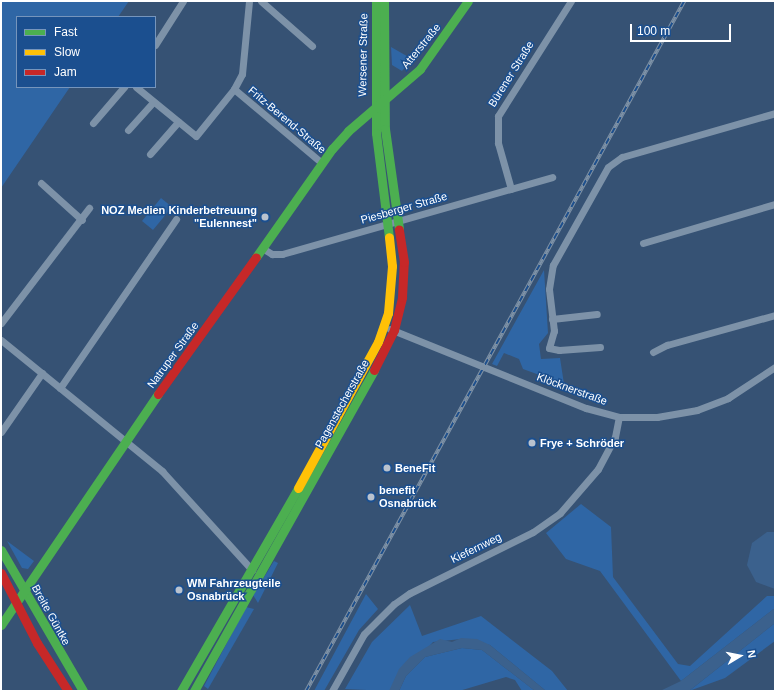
<!DOCTYPE html>
<html>
<head>
<meta charset="utf-8">
<style>
  body { margin:0 }
  #map { position:relative; width:776px; height:692px; overflow:hidden; background:#365274; font-family:Arial,sans-serif }
  div>[style] { position:absolute }
  .green>* { inset:0; background:#2f66a5 }
  .water>* { inset:0; background:#3b618d }
  .street>* { height:7px; margin:-3.5px; padding:0 3.5px; transform-origin:3.5px; border-radius:3.5px; background:#7d92a8 }
  .fast>* { height:9px; margin:-4.5px; padding:0 4.5px; transform-origin:4.5px; border-radius:4.5px; background:#4caf50 }
  .slow>* { height:9px; margin:-4.5px; padding:0 4.5px; transform-origin:4.5px; border-radius:4.5px; background:#ffc107 }
  .jam>* { height:9px; margin:-4.5px; padding:0 4.5px; transform-origin:4.5px; border-radius:4.5px; background:#c62828 }
  .rail>* { height:3.5px; margin-top:-1.75px; transform-origin:0; background:repeating-linear-gradient(90deg,#1b4f8f 0 6px,#7e92a7 0 12px); box-sizing:border-box; border-block:1px solid #7e92a7 }
  .dots>* { width:11px; height:11px; translate:-50% -50%; box-sizing:border-box; border:2px solid #1b4f8f; border-radius:50% }
  span { translate:-50% -50%; white-space:nowrap; text-align:center; line-height:1.15; -webkit-text-stroke:3px #1b4f8f; paint-order:stroke }
  .street-label { font-size:11px; color:#fff }
  .poi-label { font-size:11px; color:#fff; font-weight:700 }
  .right { translate:-100% -50%; text-align:right }
  .left { translate:0 -50%; text-align:left }
  .frame { position:absolute; inset:0; border:2px solid #fff; pointer-events:none }
  .legend { position:absolute; left:16px; top:16px; width:140px; height:72px; box-sizing:border-box; background:#1b4f8f; border:1px solid #7695bc; margin:0; padding:5px 7px; list-style:none; font-size:12px; color:#fff }
  .legend li { display:flex; align-items:center; gap:8px; height:20px }
  .legend b { width:20px; border:1px solid #7695bc }
  .north { position:absolute; left:720px; top:636px; width:40px; height:40px; -webkit-text-stroke:3px #1b4f8f; paint-order:stroke; rotate:80deg; font-size:11px; font-weight:700; line-height:16px; text-align:center; color:#fff }
  .north::after { content:''; display:block; margin:auto; width:14px; height:18px; background:#fff; clip-path:polygon(50% 0,100% 100%,50% 72%,0 100%) }
  .scale { position:absolute; left:630px; top:24px; width:101px; height:18px; box-sizing:border-box; border:2px solid #fff; border-top:0; padding-left:5px; font-size:12px; line-height:14px; white-space:nowrap; color:#fff; -webkit-text-stroke:3px #1b4f8f; paint-order:stroke }
</style>
</head>
<body>
<div id="map">
  <div class="green">
    <i style="clip-path:polygon(1px 1px,129px 1px,118px 17px,17px 17px,17px 87px,70px 87px,1px 188px)"></i>
    <i style="clip-path:polygon(391px 47px,412px 59px,402px 71px,392px 65px)"></i>
    <i style="clip-path:polygon(161px 198px,172px 207px,153px 230px,142px 221px)"></i>
    <i style="clip-path:polygon(544px 270px,548px 333px,539px 344px,541px 359px,560px 358px,564px 384px,523px 369px,519px 359px,504px 353px,497px 366px,492px 364px)"></i>
    <i style="clip-path:polygon(581px 504px,611px 527px,613px 577px,678px 664px,690px 666px,767px 596px,775px 596px,775px 608px,681px 681px,600px 571px,566px 559px,546px 533px)"></i>
    <i style="clip-path:polygon(7px 541px,34px 561px,28px 569px,22px 568px)"></i>
    <i style="clip-path:polygon(274px 561px,278px 563px,258px 603px,253px 595px)"></i>
    <i style="clip-path:polygon(366px 594px,378px 609px,359px 630px,324px 691px,314px 691px)"></i>
    <i style="clip-path:polygon(410px 605px,422px 636px,481px 616px,552px 671px,568px 691px,546px 691px,490px 645px,461px 639px,433px 642px,389px 691px,345px 689px,372px 642px)"></i>
    <i style="clip-path:polygon(246px 607px,254px 609px,208px 689px,204px 686px)"></i>
    <i style="clip-path:polygon(775px 623px,775px 641px,725px 678px,689px 691px)"></i>
    <i style="clip-path:polygon(462px 648px,482px 650px,535px 691px,522px 691px,515px 680px,506px 677px,459px 691px,399px 691px,406px 676px,425px 657px)"></i>
  </div>
  <div class="water">
    <i style="clip-path:polygon(767px 532px,775px 532px,775px 589px,756px 582px,747px 565px,752px 543px)"></i>
    <i style="clip-path:polygon(775px 608px,775px 623px,689px 691px,660px 691px,681px 681px)"></i>
    <i style="clip-path:polygon(461px 638px,477px 639px,490px 645px,546px 691px,535px 691px,482px 650px,462px 648px,425px 657px,406px 676px,399px 691px,389px 691px,399px 669px,410px 657px,440px 639px,452px 642px)"></i>
  </div>
  <div class="street">
    <i style="left:261px;top:1px;width:68px;rotate:41.4deg"></i>
    <i style="left:155px;top:45px;width:52px;rotate:-57.5deg"></i>
    <i style="left:136px;top:87px;width:77px;rotate:39.2deg"></i>
    <i style="left:196px;top:136px;width:60px;rotate:-51deg"></i>
    <i style="left:234px;top:89px;width:17px;rotate:-62deg"></i>
    <i style="left:242px;top:74px;width:73px;rotate:-84.5deg"></i>
    <i style="left:234px;top:89px;width:115px;rotate:40.1deg"></i>
    <i style="left:93px;top:123px;width:48px;rotate:-49.3deg"></i>
    <i style="left:128px;top:130px;width:38px;rotate:-48deg"></i>
    <i style="left:150px;top:154px;width:43px;rotate:-48.8deg"></i>
    <i style="left:41px;top:183px;width:55px;rotate:42.1deg"></i>
    <i style="left:511px;top:189px;width:48px;rotate:-105.8deg"></i>
    <i style="left:498px;top:143px;width:27px;rotate:-90deg"></i>
    <i style="left:498px;top:116px;width:136px;rotate:-57.6deg"></i>
    <i style="left:643px;top:243px;width:138px;rotate:-16.5deg"></i>
    <i style="left:262px;top:248px;width:12px;rotate:31deg"></i>
    <i style="left:272px;top:254px;width:10px"></i>
    <i style="left:282px;top:254px;width:281px;rotate:-15.9deg"></i>
    <i style="left:552px;top:319px;width:45px;rotate:-6.3deg"></i>
    <i style="left:1px;top:323px;width:145px;rotate:-52.6deg"></i>
    <i style="left:390px;top:329px;width:211px;rotate:22deg"></i>
    <i style="left:586px;top:408px;width:34px;rotate:15deg"></i>
    <i style="left:619px;top:417px;width:38px"></i>
    <i style="left:657px;top:417px;width:41px;rotate:-9.9deg"></i>
    <i style="left:697px;top:410px;width:33px;rotate:-21deg"></i>
    <i style="left:728px;top:398px;width:56px;rotate:-33.4deg"></i>
    <i style="left:1px;top:340px;width:208px;rotate:39.1deg"></i>
    <i style="left:162px;top:471px;width:134px;rotate:47.7deg"></i>
    <i style="left:600px;top:347px;width:41px;rotate:175.8deg"></i>
    <i style="left:559px;top:350px;width:10px;rotate:-169deg"></i>
    <i style="left:549px;top:348px;width:18px;rotate:-74deg"></i>
    <i style="left:554px;top:331px;width:42px;rotate:-96.8deg"></i>
    <i style="left:549px;top:289px;width:24px;rotate:-81deg"></i>
    <i style="left:553px;top:265px;width:112px;rotate:-60.7deg"></i>
    <i style="left:608px;top:167px;width:17px;rotate:-36deg"></i>
    <i style="left:622px;top:157px;width:159px;rotate:-16deg"></i>
    <i style="left:653px;top:352px;width:16px;rotate:-27deg"></i>
    <i style="left:667px;top:345px;width:112px;rotate:-15.5deg"></i>
    <i style="left:60px;top:388px;width:205px;rotate:-55.5deg"></i>
    <i style="left:1px;top:432px;width:72px;rotate:-55.2deg"></i>
    <i style="left:332px;top:691px;width:65px;rotate:-60.7deg"></i>
    <i style="left:364px;top:634px;width:42px;rotate:-45deg"></i>
    <i style="left:394px;top:604px;width:19px;rotate:-35deg"></i>
    <i style="left:410px;top:593px;width:137px;rotate:-26.4deg"></i>
    <i style="left:533px;top:532px;width:33px;rotate:-35deg"></i>
    <i style="left:560px;top:513px;width:58px;rotate:-49.2deg"></i>
    <i style="left:598px;top:469px;width:36px;rotate:-62deg"></i>
    <i style="left:615px;top:437px;width:20px;rotate:-79deg"></i>
  </div>
  <div class="fast">
    <i style="left:376px;top:1px;width:132px;rotate:90deg"></i>
    <i style="left:376px;top:133px;width:105px;rotate:82.9deg"></i>
    <i style="left:384px;top:1px;width:128px;rotate:89.6deg"></i>
    <i style="left:385px;top:129px;width:101px;rotate:82deg"></i>
    <i style="left:256px;top:257px;width:132px;rotate:-54.9deg"></i>
    <i style="left:332px;top:149px;width:24px;rotate:-48deg"></i>
    <i style="left:348px;top:131px;width:95px;rotate:-40.7deg"></i>
    <i style="left:420px;top:69px;width:83px;rotate:-54.8deg"></i>
    <i style="left:1px;top:550px;width:163px;rotate:59.8deg"></i>
    <i style="left:1px;top:625px;width:279px;rotate:-55.8deg"></i>
    <i style="left:181px;top:691px;width:234px;rotate:-60deg"></i>
    <i style="left:194px;top:691px;width:368px;rotate:-60.7deg"></i>
  </div>
  <div class="slow">
    <i style="left:298px;top:488px;width:166px;rotate:-61.3deg"></i>
    <i style="left:378px;top:342px;width:31px;rotate:-71deg"></i>
    <i style="left:388px;top:313px;width:47px;rotate:-85.1deg"></i>
    <i style="left:392px;top:266px;width:29px;rotate:-96deg"></i>
  </div>
  <div class="jam">
    <i style="left:374px;top:370px;width:45px;rotate:-63.4deg"></i>
    <i style="left:394px;top:330px;width:34px;rotate:-76deg"></i>
    <i style="left:402px;top:297px;width:35px;rotate:-87deg"></i>
    <i style="left:404px;top:262px;width:33px;rotate:-99deg"></i>
    <i style="left:158px;top:394px;width:168px;rotate:-54.4deg"></i>
    <i style="left:1px;top:573px;width:79px;rotate:62.8deg"></i>
    <i style="left:37px;top:643px;width:57px;rotate:57.1deg"></i>
  </div>
  <div class="rail">
    <i style="left:306px;top:691px;width:787px;rotate:-61.28deg"></i>
  </div>
  <div class="dots">
    <i style="left:265px;top:217px;background:#b9c2ce"></i>
    <i style="left:532px;top:443px;background:#b9c2ce"></i>
    <i style="left:387px;top:468px;background:#b9c2ce"></i>
    <i style="left:371px;top:497px;background:#b9c2ce"></i>
    <i style="left:179px;top:590px;background:#b9c2ce"></i>
  </div>
  <div class="street-label">
    <span style="left:421px;top:46px;rotate:-51deg">Atterstraße</span>
    <span style="left:363px;top:55px;rotate:-89deg">Wersener Straße</span>
    <span style="left:511px;top:74px;rotate:-58deg">Bürener Straße</span>
    <span style="left:287px;top:120px;rotate:40deg">Fritz-Berend-Straße</span>
    <span style="left:404px;top:208px;rotate:-16deg">Piesberger Straße</span>
    <span style="left:173px;top:355px;rotate:-54deg">Natruper Straße</span>
    <span style="left:572px;top:389px;rotate:20deg">Klöcknerstraße</span>
    <span style="left:342px;top:404px;rotate:-61deg">Pagenstecherstraße</span>
    <span style="left:476px;top:548px;rotate:-26deg">Kiefernweg</span>
    <span style="left:51px;top:615px;rotate:61deg">Breite Güntke</span>
  </div>
  <div class="poi-label">
    <span class="right" style="left:257px;top:217px">NOZ Medien Kinderbetreuung<br>"Eulennest"</span>
    <span class="left" style="left:540px;top:443px">Frye + Schröder</span>
    <span class="left" style="left:395px;top:468px">BeneFit</span>
    <span class="left" style="left:379px;top:497px">benefit<br>Osnabrück</span>
    <span class="left" style="left:187px;top:590px">WM Fahrzeugteile<br>Osnabrück</span>
  </div>
  <div class="frame"></div>
  <ul class="legend">
  <li><b style="height:5px;background:#4caf50"></b>Fast</li>
  <li><b style="height:5px;background:#ffc107"></b>Slow</li>
  <li><b style="height:5px;background:#c62828"></b>Jam</li>
  </ul>
  <div class="north">N</div>
  <div class="scale">100 m</div>
</div>
</body>
</html>
